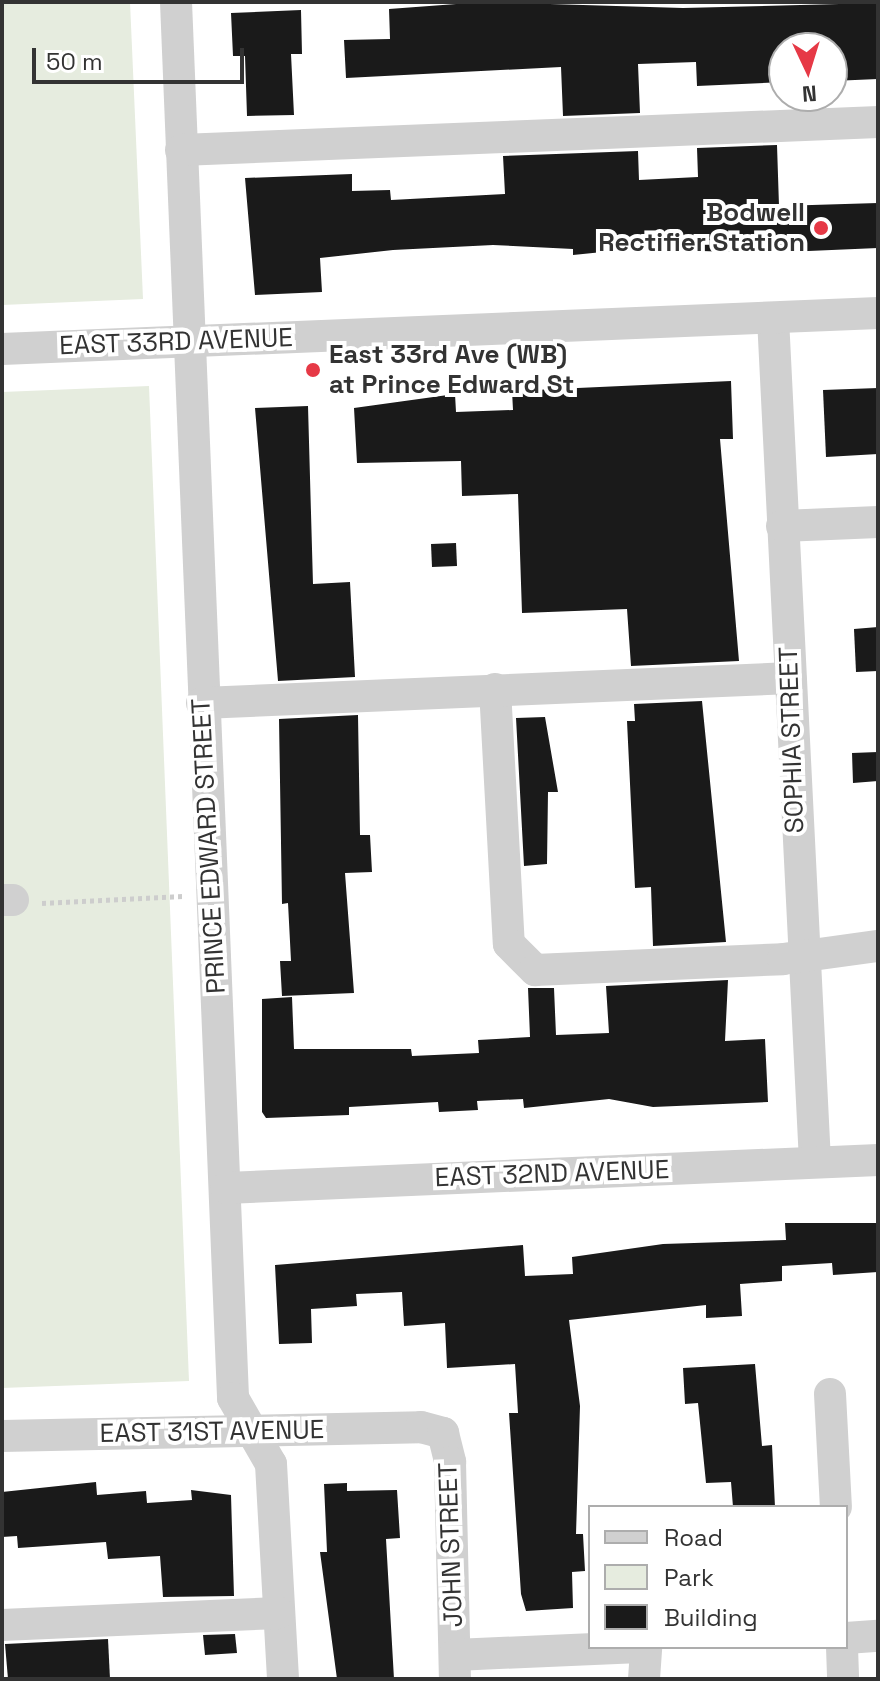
<!DOCTYPE html>
<html>
<head>
<meta charset="utf-8">
<style>
  body { margin:0 }
  #map { position:relative; width:880px; height:1681px; overflow:hidden; background:#fff; font-family:"Space Grotesk",sans-serif }
  div>[style] { position:absolute }
  .green>* { inset:0; background:#e6ecdf }
  .building>* { inset:0; background:#1a1a1a }
  .path>* { height:5px; margin-top:-2.5px; transform-origin:0; background:repeating-linear-gradient(90deg,#cdcdcd 0 4px,transparent 0 8px) }
  .minor>* { height:32px; margin:-16px; padding:0 16px; transform-origin:16px; border-radius:16px; background:#d0d0d0 }
  .dots>* { width:22px; height:22px; translate:-50% -50%; box-sizing:border-box; border:4px solid #fff; border-radius:50% }
  span { translate:-50% -50%; white-space:nowrap; text-align:center; line-height:1.15; -webkit-text-stroke:8px #fff; paint-order:stroke }
  .poi-label { font-size:26px; color:#333; font-weight:700 }
  .right { translate:-100% -50%; text-align:right }
  .left { translate:0 -50%; text-align:left }
  .street-label { font-size:26px; color:#333 }
  .frame { position:absolute; inset:0; border:4px solid #333; pointer-events:none }
  .legend { position:absolute; left:588px; top:1505px; width:260px; height:144px; box-sizing:border-box; background:#fff; border:2px solid #adadad; margin:0; padding:10px 14px; list-style:none; font-size:24px; color:#333 }
  .legend li { display:flex; align-items:center; gap:16px; height:40px }
  .legend b { width:40px; border:2px solid #adadad }
  .north { position:absolute; left:768px; top:32px; width:80px; height:80px; box-sizing:border-box; background:#fff; border:2px solid #adadad; border-radius:50%; rotate:176deg; font-size:22px; font-weight:700; line-height:32px; text-align:center; color:#333 }
  .north::after { content:''; display:block; margin:auto; width:28px; height:36px; background:#e63946; clip-path:polygon(50% 0,100% 100%,50% 72%,0 100%) }
  .scale { position:absolute; left:32px; top:48px; width:212px; height:36px; box-sizing:border-box; border:4px solid #333; border-top:0; padding-left:10px; font-size:24px; line-height:28px; white-space:nowrap; color:#333; -webkit-text-stroke:6px #fff; paint-order:stroke }
</style>
</head>
<body>
<div id="map">
  <div class="green">
    <i style="clip-path:polygon(2px 2px,130px 2px,143px 299px,2px 305px)"></i>
    <i style="clip-path:polygon(149px 386px,189px 1381px,2px 1388px,2px 392px)"></i>
  </div>
  <div class="building">
    <i style="clip-path:polygon(483px 2px,683px 8px,878px 3px,878px 79px,832px 81px,832px 48px,784px 48px,784px 82px,697px 86px,696px 62px,638px 64px,640px 113px,563px 116px,561px 67px,346px 78px,344px 40px,390px 39px,389px 9px)"></i>
    <i style="clip-path:polygon(301px 10px,302px 54px,291px 54px,294px 115px,247px 116px,245px 56px,233px 56px,231px 13px)"></i>
    <i style="clip-path:polygon(777px 145px,779px 206px,878px 203px,878px 248px,761px 253px,702px 251px,701px 242px,573px 255px,573px 249px,493px 245px,393px 250px,320px 258px,322px 292px,255px 295px,245px 178px,352px 174px,352px 191px,390px 190px,391px 200px,505px 194px,503px 156px,638px 151px,639px 180px,698px 177px,697px 148px)"></i>
    <i style="clip-path:polygon(731px 381px,733px 439px,720px 439px,739px 661px,631px 666px,627px 609px,522px 613px,518px 494px,462px 496px,461px 461px,357px 463px,354px 408px,455px 394px,456px 412px,513px 410px,512px 391px)"></i>
    <i style="clip-path:polygon(878px 388px,878px 454px,826px 457px,823px 390px)"></i>
    <i style="clip-path:polygon(308px 406px,313px 584px,350px 582px,355px 677px,278px 681px,255px 408px)"></i>
    <i style="clip-path:polygon(456px 543px,457px 566px,432px 567px,431px 544px)"></i>
    <i style="clip-path:polygon(878px 627px,878px 671px,856px 672px,854px 629px)"></i>
    <i style="clip-path:polygon(702px 701px,726px 942px,653px 946px,651px 887px,635px 888px,627px 721px,635px 721px,634px 704px)"></i>
    <i style="clip-path:polygon(358px 715px,360px 835px,370px 835px,372px 872px,345px 873px,354px 993px,282px 996px,280px 961px,291px 961px,288px 903px,282px 904px,279px 719px)"></i>
    <i style="clip-path:polygon(545px 717px,558px 792px,548px 792px,547px 864px,524px 866px,516px 718px)"></i>
    <i style="clip-path:polygon(878px 752px,878px 781px,853px 783px,852px 753px)"></i>
    <i style="clip-path:polygon(728px 980px,725px 1041px,765px 1039px,768px 1102px,653px 1107px,609px 1099px,524px 1108px,523px 1099px,477px 1101px,478px 1110px,439px 1112px,438px 1102px,349px 1107px,349px 1115px,266px 1118px,262px 1112px,262px 999px,292px 997px,294px 1049px,411px 1049px,412px 1056px,479px 1053px,478px 1040px,530px 1037px,528px 988px,554px 988px,556px 1035px,609px 1033px,606px 986px)"></i>
    <i style="clip-path:polygon(785px 1223px,878px 1223px,878px 1272px,833px 1275px,832px 1263px,782px 1266px,782px 1281px,740px 1284px,742px 1316px,706px 1318px,706px 1305px,569px 1320px,580px 1406px,576px 1534px,583px 1534px,585px 1571px,572px 1572px,573px 1608px,526px 1611px,521px 1594px,509px 1413px,518px 1413px,515px 1364px,447px 1368px,445px 1323px,404px 1326px,402px 1292px,356px 1294px,357px 1306px,311px 1309px,312px 1343px,279px 1344px,275px 1265px,523px 1245px,525px 1276px,573px 1274px,572px 1257px,663px 1244px,786px 1240px)"></i>
    <i style="clip-path:polygon(755px 1364px,762px 1446px,772px 1445px,775px 1507px,733px 1507px,731px 1482px,706px 1483px,698px 1403px,685px 1404px,683px 1368px)"></i>
    <i style="clip-path:polygon(96px 1482px,97px 1495px,146px 1491px,147px 1503px,192px 1500px,191px 1490px,231px 1495px,234px 1596px,163px 1597px,160px 1556px,108px 1559px,106px 1542px,18px 1548px,17px 1536px,2px 1537px,2px 1492px)"></i>
    <i style="clip-path:polygon(347px 1483px,347px 1491px,397px 1490px,400px 1538px,386px 1539px,394px 1679px,337px 1679px,320px 1552px,327px 1552px,324px 1484px)"></i>
    <i style="clip-path:polygon(235px 1634px,237px 1653px,205px 1655px,203px 1635px)"></i>
    <i style="clip-path:polygon(108px 1639px,110px 1679px,8px 1679px,5px 1644px)"></i>
  </div>
  <div class="path">
    <i style="left:42px;top:903px;width:141px;rotate:-2.8deg"></i>
  </div>
  <div class="minor">
    <i style="left:176px;top:2px;width:1397px;rotate:87.66deg"></i>
    <i style="left:233px;top:1398px;width:76px;rotate:60.1deg"></i>
    <i style="left:271px;top:1464px;width:215px;rotate:86.8deg"></i>
    <i style="left:181px;top:150px;width:698px;rotate:-2.3deg"></i>
    <i style="left:773px;top:318px;width:845px;rotate:87.15deg"></i>
    <i style="left:2px;top:349px;width:877px;rotate:-2.35deg"></i>
    <i style="left:782px;top:526px;width:96px;rotate:-2.4deg"></i>
    <i style="left:495px;top:689px;width:255px;rotate:86.9deg"></i>
    <i style="left:509px;top:944px;width:37px;rotate:45deg"></i>
    <i style="left:535px;top:970px;width:248px;rotate:-2.5deg"></i>
    <i style="left:783px;top:959px;width:96px;rotate:-7.8deg"></i>
    <i style="left:202px;top:703px;width:589px;rotate:-2.43deg"></i>
    <i style="left:2px;top:900px;width:11px"></i>
    <i style="left:226px;top:1188px;width:653px;rotate:-2.46deg"></i>
    <i style="left:830px;top:1394px;width:113px;rotate:87deg"></i>
    <i style="left:2px;top:1436px;width:419px;rotate:-1.2deg"></i>
    <i style="left:421px;top:1427px;width:23px;rotate:15deg"></i>
    <i style="left:443px;top:1433px;width:30px;rotate:76deg"></i>
    <i style="left:450px;top:1462px;width:217px;rotate:88.7deg"></i>
    <i style="left:2px;top:1625px;width:277px;rotate:-2.5deg"></i>
    <i style="left:846px;top:1638px;width:32px;rotate:-4deg"></i>
    <i style="left:842px;top:1647px;width:32px;rotate:88deg"></i>
    <i style="left:455px;top:1655px;width:185px;rotate:-2.5deg"></i>
    <i style="left:644px;top:1679px;width:32px;rotate:-86deg"></i>
  </div>
  <div class="dots">
    <i style="left:821px;top:228px;background:#e63946"></i>
    <i style="left:313px;top:370px;background:#e63946"></i>
  </div>
  <div class="poi-label">
    <span class="right" style="left:805px;top:228px">Bodwell<br>Rectifier Station</span>
    <span class="left" style="left:329px;top:370px">East 33rd Ave (WB)<br>at Prince Edward St</span>
  </div>
  <div class="street-label">
    <span style="left:176px;top:342px;rotate:-2deg">EAST 33RD AVENUE</span>
    <span style="left:792px;top:740px;rotate:-92deg">SOPHIA STREET</span>
    <span style="left:209px;top:846px;rotate:-93deg">PRINCE EDWARD STREET</span>
    <span style="left:552px;top:1174px;rotate:-2deg">EAST 32ND AVENUE</span>
    <span style="left:212px;top:1432px;rotate:-1deg">EAST 31ST AVENUE</span>
    <span style="left:451px;top:1545px;rotate:-92deg">JOHN STREET</span>
  </div>
  <div class="frame"></div>
  <ul class="legend">
  <li><b style="height:10px;background:#d0d0d0"></b>Road</li>
  <li><b style="height:22px;background:#e6ecdf"></b>Park</li>
  <li><b style="height:22px;background:#1a1a1a"></b>Building</li>
  </ul>
  <div class="north">N</div>
  <div class="scale">50 m</div>
</div>
</body>
</html>
